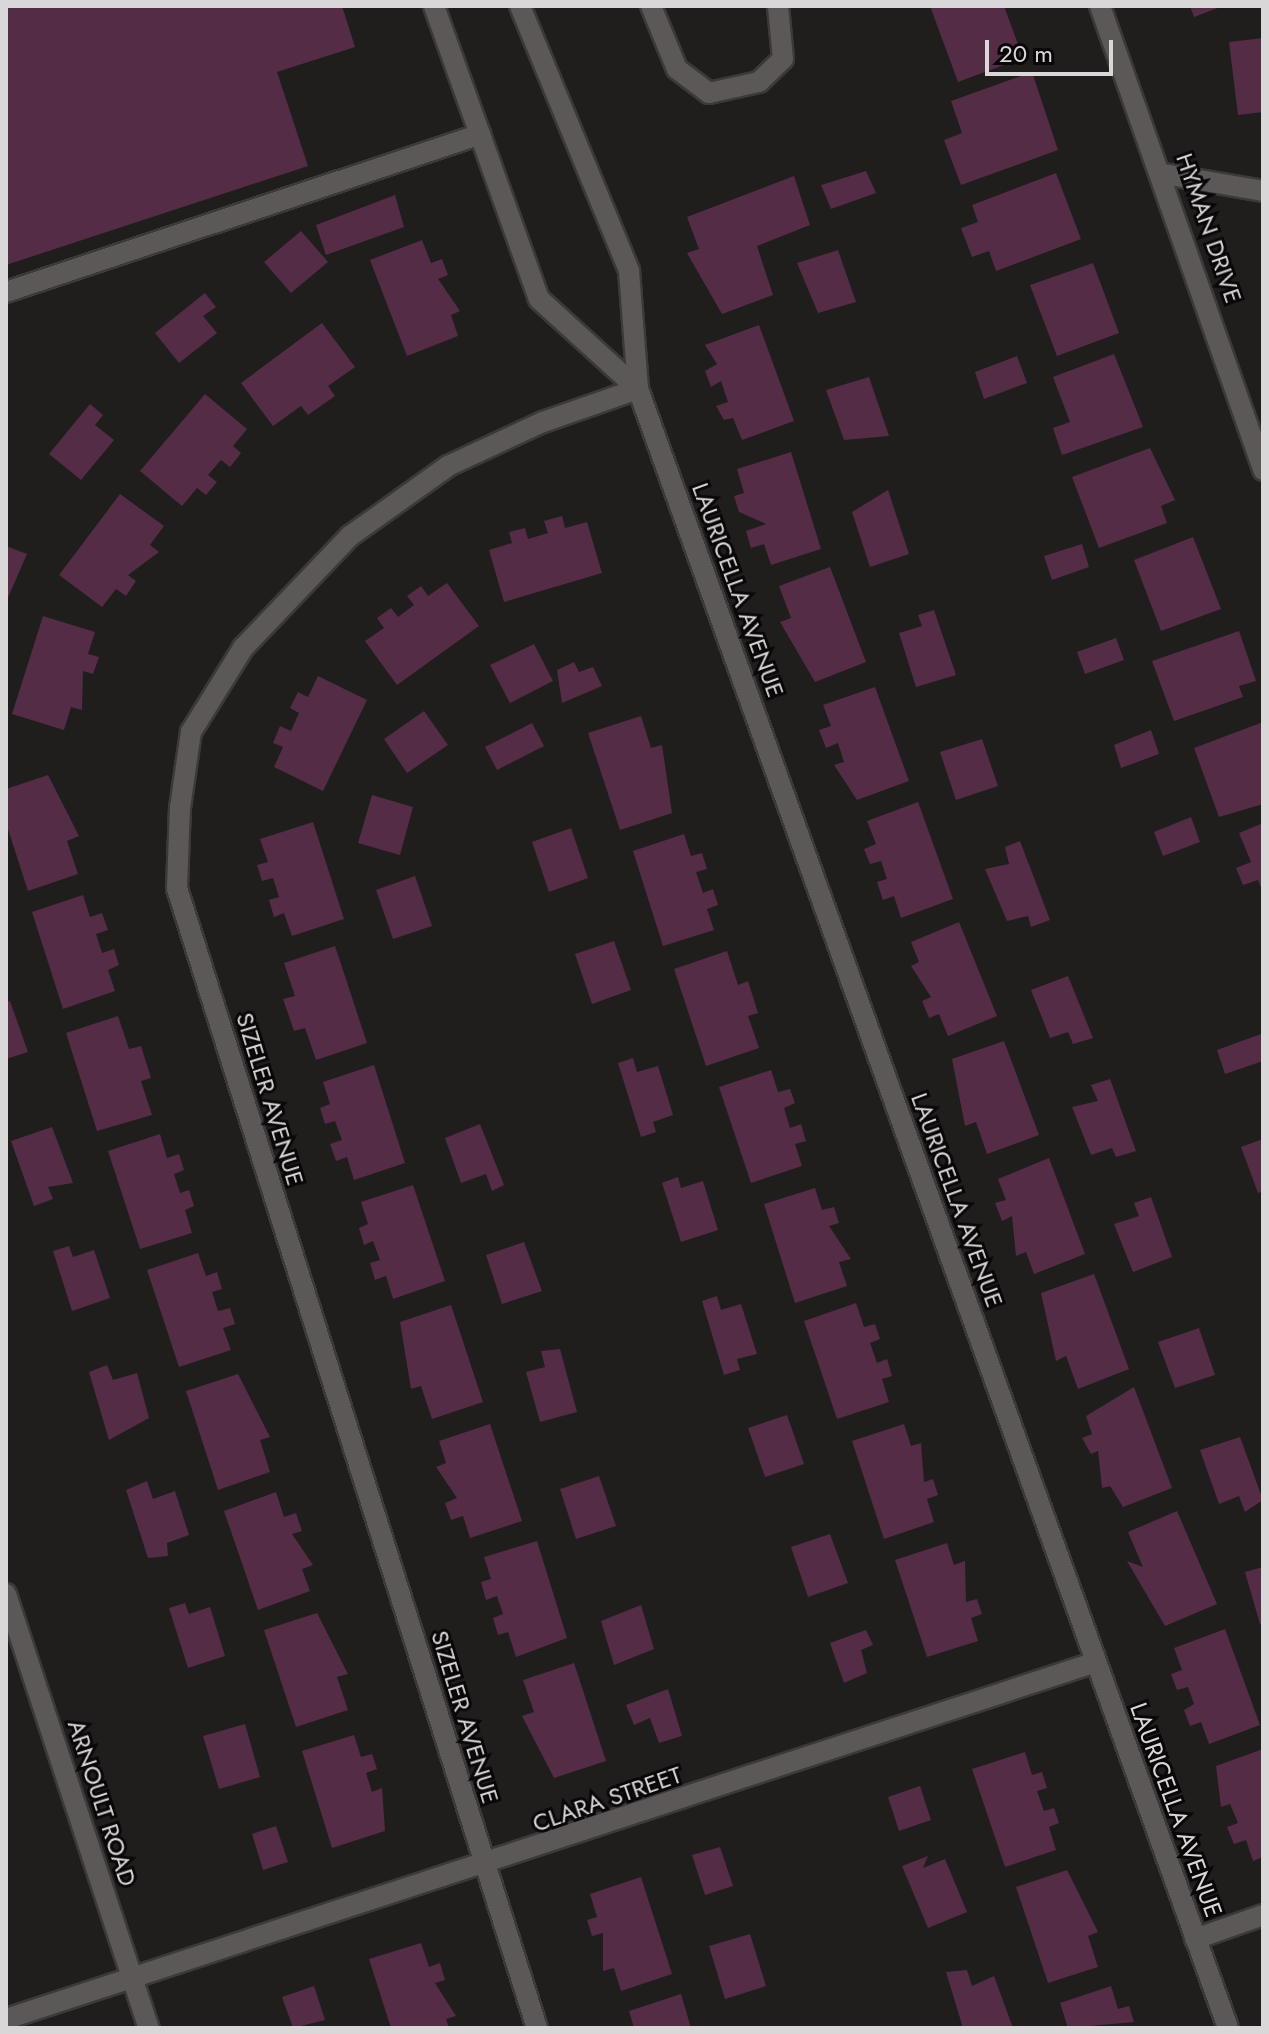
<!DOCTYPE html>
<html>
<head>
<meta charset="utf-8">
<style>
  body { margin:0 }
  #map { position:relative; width:1269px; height:2034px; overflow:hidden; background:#201d1d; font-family:Jost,sans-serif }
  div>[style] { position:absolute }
  .building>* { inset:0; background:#542c45 }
  .roads { filter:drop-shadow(2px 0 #3c3939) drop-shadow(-2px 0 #3c3939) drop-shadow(0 2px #3c3939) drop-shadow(0 -2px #3c3939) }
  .minor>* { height:20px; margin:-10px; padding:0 10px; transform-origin:10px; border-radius:10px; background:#5c5858 }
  span { translate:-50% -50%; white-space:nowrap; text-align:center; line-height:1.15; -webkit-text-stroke:6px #090708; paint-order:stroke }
  .street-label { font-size:24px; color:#dad7d8 }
  .frame { position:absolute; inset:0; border:8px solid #dad7d8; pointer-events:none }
  .scale { position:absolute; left:985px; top:40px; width:128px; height:36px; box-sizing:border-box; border:4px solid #dad7d8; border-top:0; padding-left:10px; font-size:24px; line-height:28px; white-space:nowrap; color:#dad7d8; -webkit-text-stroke:6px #090708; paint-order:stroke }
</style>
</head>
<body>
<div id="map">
  <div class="building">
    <i style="clip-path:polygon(6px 6px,342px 6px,355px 47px,277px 72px,308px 166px,6px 265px)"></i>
    <i style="clip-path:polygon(930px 6px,1004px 6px,1023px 58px,958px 82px)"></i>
    <i style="clip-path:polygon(1190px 6px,1223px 6px,1194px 17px)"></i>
    <i style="clip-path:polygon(1263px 38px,1263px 112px,1238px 115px,1229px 42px)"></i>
    <i style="clip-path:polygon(1032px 72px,1058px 150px,961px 185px,944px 140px,962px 133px,951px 101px)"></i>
    <i style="clip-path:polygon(866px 171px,876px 193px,831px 209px,821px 185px)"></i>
    <i style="clip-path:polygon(1056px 173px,1081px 239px,996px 271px,989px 251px,972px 257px,961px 228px,978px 222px,972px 205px)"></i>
    <i style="clip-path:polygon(794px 176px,810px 225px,757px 246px,773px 295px,722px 314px,687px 253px,699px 249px,687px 217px)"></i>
    <i style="clip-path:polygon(395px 195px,404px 227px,326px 255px,316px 225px)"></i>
    <i style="clip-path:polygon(301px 231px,328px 262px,291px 293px,264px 262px)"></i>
    <i style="clip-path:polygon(422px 240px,431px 263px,442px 259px,448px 275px,438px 279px,460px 311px,451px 315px,458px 336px,407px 356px,370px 260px)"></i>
    <i style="clip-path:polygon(838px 250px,856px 302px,818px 313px,797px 263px)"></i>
    <i style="clip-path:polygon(1093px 263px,1119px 333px,1057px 356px,1030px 285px)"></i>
    <i style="clip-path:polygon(205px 293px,216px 307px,203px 316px,217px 333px,179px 363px,155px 333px)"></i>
    <i style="clip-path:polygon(322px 323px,355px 367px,328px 386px,335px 396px,308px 415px,301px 406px,273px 426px,241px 383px)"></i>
    <i style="clip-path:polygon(759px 325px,794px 421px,742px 440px,733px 418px,724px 420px,716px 406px,728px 402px,721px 381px,711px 387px,705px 371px,717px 364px,705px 345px)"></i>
    <i style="clip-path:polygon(1114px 354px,1143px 427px,1062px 455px,1053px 428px,1070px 422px,1053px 377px)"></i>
    <i style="clip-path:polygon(1017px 356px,1027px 383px,984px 399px,975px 372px)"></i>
    <i style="clip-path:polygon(869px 377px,889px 436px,844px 440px,826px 390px)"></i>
    <i style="clip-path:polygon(205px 394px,247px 429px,233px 446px,241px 453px,230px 467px,221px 460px,208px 475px,217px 482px,206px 495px,197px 488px,182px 506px,140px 471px)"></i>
    <i style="clip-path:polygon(90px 404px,103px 415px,95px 425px,114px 440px,81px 480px,49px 454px)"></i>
    <i style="clip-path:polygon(1150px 448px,1175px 500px,1161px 506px,1167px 523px,1099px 548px,1072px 477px)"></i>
    <i style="clip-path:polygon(791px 452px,821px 549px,771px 565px,764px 544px,751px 548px,746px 531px,766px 524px,739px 512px,734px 496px,744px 493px,737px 469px)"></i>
    <i style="clip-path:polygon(888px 490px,909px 554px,870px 567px,852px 512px)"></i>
    <i style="clip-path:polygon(120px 494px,164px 526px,150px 545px,159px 552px,128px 575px,136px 581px,126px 596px,116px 589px,102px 607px,59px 575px)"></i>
    <i style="clip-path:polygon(562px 516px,565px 528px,587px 522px,602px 573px,504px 602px,489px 550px,512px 543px,509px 532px,525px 528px,528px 539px,548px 533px,544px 521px)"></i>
    <i style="clip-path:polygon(1193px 537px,1221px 609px,1161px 631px,1134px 560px)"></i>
    <i style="clip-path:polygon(1082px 544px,1089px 567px,1052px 580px,1044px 556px)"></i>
    <i style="clip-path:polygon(6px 546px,27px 554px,6px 602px)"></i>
    <i style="clip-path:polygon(830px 567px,866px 662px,815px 682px,780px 622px,791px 618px,779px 586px)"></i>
    <i style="clip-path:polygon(447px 583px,479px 626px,397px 685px,365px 641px,384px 628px,377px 618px,391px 608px,398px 617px,414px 605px,407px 596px,421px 586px,428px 596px)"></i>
    <i style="clip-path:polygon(934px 610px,956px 675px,916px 687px,899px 633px,922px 626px,918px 615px)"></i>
    <i style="clip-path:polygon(43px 616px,95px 632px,88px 654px,99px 657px,93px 674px,83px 671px,82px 710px,71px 707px,64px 730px,12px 714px)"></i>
    <i style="clip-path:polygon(1239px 631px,1256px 681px,1239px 686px,1243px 697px,1174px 721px,1152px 661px)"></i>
    <i style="clip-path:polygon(1116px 638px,1124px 660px,1085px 674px,1077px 652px)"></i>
    <i style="clip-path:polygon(534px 644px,553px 681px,510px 703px,490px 665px)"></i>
    <i style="clip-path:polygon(574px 662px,579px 672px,593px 667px,602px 686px,562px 703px,557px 670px)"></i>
    <i style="clip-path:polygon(318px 676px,367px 700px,323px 791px,274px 767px,283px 747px,273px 743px,280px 726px,291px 731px,299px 713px,290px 708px,298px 692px,308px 697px)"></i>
    <i style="clip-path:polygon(875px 687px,909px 781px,857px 800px,834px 765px,844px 762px,838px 743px,826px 748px,819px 730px,831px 726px,823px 705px)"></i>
    <i style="clip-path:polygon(424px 711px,448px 745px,407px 773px,384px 739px)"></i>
    <i style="clip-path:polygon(641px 716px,651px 748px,662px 745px,672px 813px,620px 830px,588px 733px)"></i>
    <i style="clip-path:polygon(1263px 722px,1263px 804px,1219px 817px,1194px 748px)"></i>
    <i style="clip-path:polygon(532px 723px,544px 746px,497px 770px,485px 747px)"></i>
    <i style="clip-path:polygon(1151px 730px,1159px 754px,1121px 768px,1114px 745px)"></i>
    <i style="clip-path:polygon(982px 739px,998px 786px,956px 800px,940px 752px)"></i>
    <i style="clip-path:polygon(48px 775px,79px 836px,67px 841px,78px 874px,28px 891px,6px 823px,6px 789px)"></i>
    <i style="clip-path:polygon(372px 795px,413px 807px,400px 855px,358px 843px)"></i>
    <i style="clip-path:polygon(918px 802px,953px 899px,901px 918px,894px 896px,883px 900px,877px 882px,887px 879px,881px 861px,870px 864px,864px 849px,876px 844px,867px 821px)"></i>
    <i style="clip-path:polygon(1191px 817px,1200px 842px,1163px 856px,1154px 832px)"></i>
    <i style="clip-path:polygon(313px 822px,344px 919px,292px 936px,284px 913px,274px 917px,269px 900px,279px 897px,273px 878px,262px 881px,257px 865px,268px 862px,260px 839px)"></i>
    <i style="clip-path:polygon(1263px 823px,1263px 893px,1258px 880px,1243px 885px,1236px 868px,1251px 862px,1239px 833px)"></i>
    <i style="clip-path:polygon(571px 828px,588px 878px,549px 892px,532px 842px)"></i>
    <i style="clip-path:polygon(684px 834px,691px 856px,702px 853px,707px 869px,696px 872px,703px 893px,713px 889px,718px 905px,707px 909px,714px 930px,663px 946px,633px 851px)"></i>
    <i style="clip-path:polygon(1020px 841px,1050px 920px,1031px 927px,1028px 916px,1007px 921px,985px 869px,1009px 864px,1005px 847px)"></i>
    <i style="clip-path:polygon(415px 876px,432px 926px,393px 939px,376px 890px)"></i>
    <i style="clip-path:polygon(83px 895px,90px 917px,102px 913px,108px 930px,96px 934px,102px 953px,114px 949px,119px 965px,108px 970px,115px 991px,63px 1009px,32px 912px)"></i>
    <i style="clip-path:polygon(959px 922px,997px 1016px,948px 1036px,939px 1014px,929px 1018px,922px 1001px,931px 997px,911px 966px,919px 962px,911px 942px)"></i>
    <i style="clip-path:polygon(614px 941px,631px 990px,592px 1004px,575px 954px)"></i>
    <i style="clip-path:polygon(335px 946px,367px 1043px,316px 1060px,305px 1028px,294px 1031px,283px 999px,295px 996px,284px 963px)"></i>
    <i style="clip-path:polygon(727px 951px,738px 985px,748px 981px,758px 1013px,748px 1016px,759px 1048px,706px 1066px,674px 969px)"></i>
    <i style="clip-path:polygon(1068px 976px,1093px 1038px,1073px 1044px,1068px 1032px,1050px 1038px,1031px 990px)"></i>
    <i style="clip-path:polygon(10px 1001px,28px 1052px,6px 1059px,6px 1002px)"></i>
    <i style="clip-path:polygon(118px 1016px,129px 1049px,141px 1046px,151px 1078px,141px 1081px,152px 1115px,97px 1131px,66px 1033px)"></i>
    <i style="clip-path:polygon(1261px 1034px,1263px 1061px,1225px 1074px,1217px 1050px)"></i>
    <i style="clip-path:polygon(1004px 1041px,1039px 1135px,987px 1154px,976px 1122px,965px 1126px,952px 1059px)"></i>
    <i style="clip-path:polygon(633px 1058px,637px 1072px,658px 1066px,673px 1115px,653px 1122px,656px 1132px,641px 1137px,618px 1063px)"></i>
    <i style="clip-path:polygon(374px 1065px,405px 1163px,354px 1180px,347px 1157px,336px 1161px,330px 1144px,342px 1140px,335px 1121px,325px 1124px,320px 1108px,330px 1104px,323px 1082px)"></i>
    <i style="clip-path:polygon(771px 1070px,778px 1092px,790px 1089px,795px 1103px,784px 1108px,790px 1128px,801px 1124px,806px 1141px,795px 1144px,802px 1166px,751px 1183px,719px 1087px)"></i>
    <i style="clip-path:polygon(1110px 1079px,1136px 1151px,1116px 1157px,1112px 1148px,1091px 1155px,1072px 1107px,1098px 1101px,1091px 1085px)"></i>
    <i style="clip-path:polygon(480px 1124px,504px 1185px,492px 1191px,486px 1174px,461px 1183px,445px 1138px)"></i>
    <i style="clip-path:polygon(52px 1127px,73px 1183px,48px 1187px,53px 1199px,34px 1206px,11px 1141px)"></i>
    <i style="clip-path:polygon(160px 1134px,167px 1158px,179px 1154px,184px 1170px,174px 1174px,180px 1193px,189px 1190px,194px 1206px,185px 1210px,192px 1233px,140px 1249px,108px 1151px)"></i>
    <i style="clip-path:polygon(1263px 1139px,1263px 1191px,1258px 1193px,1241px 1147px)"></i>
    <i style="clip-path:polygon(1049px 1158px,1085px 1254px,1034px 1274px,1026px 1252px,1016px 1256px,1012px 1216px,1002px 1221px,995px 1203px,1006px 1200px,998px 1179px)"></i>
    <i style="clip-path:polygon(678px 1177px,681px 1188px,703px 1181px,718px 1230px,681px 1242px,662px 1183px)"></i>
    <i style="clip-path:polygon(413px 1185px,445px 1281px,393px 1299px,386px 1276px,375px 1280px,370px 1263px,380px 1260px,373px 1241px,364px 1245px,359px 1228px,368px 1224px,361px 1202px)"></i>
    <i style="clip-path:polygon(815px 1188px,822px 1210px,834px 1207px,839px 1223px,829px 1226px,851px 1259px,839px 1262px,847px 1286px,795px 1303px,764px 1204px)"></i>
    <i style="clip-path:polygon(1151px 1197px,1172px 1257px,1133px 1272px,1114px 1224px,1139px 1216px,1134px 1203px)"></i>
    <i style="clip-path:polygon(524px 1242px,542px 1291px,502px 1304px,486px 1255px)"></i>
    <i style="clip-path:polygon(69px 1246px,73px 1257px,94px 1250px,110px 1298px,72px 1311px,53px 1251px)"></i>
    <i style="clip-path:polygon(198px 1253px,206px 1276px,217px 1272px,222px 1289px,212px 1292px,218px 1311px,230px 1308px,235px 1324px,223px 1328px,231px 1350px,179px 1367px,147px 1270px)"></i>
    <i style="clip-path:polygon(1094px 1274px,1129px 1369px,1078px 1389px,1066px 1356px,1056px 1361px,1041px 1293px)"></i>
    <i style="clip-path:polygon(717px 1296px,721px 1310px,741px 1304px,757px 1354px,737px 1359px,740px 1370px,724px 1375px,702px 1301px)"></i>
    <i style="clip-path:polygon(856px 1303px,864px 1327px,875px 1324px,880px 1339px,870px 1343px,877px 1363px,887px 1359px,892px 1376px,882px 1379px,889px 1402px,837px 1419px,804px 1321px)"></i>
    <i style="clip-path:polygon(451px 1305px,483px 1402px,432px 1419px,421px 1386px,411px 1389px,400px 1322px)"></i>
    <i style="clip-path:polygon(1199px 1328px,1215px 1375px,1175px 1388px,1158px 1342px)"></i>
    <i style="clip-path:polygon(560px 1349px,577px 1412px,540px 1422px,526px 1372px,545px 1367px,541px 1351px)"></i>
    <i style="clip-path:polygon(107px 1365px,113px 1380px,137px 1373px,149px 1418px,109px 1440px,89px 1372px)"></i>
    <i style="clip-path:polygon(238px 1374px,270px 1437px,260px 1440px,270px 1472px,218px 1490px,186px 1391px)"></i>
    <i style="clip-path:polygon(1134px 1387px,1172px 1488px,1123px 1507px,1110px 1486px,1102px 1488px,1098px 1451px,1091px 1454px,1082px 1438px,1092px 1434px,1086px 1416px)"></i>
    <i style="clip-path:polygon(787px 1415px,804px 1464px,765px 1477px,748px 1428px)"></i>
    <i style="clip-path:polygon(490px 1424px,522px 1521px,470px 1538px,463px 1516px,451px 1520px,445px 1503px,457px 1498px,436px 1467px,446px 1463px,439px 1441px)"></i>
    <i style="clip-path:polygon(904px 1424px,911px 1446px,921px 1443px,924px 1482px,933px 1479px,938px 1495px,927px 1499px,934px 1522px,884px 1539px,852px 1441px)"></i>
    <i style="clip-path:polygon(1240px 1437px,1263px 1500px,1245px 1512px,1239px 1496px,1219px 1504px,1200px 1450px)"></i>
    <i style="clip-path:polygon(599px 1476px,616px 1526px,576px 1539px,560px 1489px)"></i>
    <i style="clip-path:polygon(147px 1481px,153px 1499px,175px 1491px,189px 1535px,167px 1543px,168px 1556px,148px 1558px,126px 1490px)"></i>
    <i style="clip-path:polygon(276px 1492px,284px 1517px,296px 1513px,302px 1531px,292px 1534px,313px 1565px,302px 1569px,310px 1591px,258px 1610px,224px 1511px)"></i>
    <i style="clip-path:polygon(1177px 1511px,1217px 1604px,1165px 1626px,1127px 1561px,1143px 1567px,1128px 1532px)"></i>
    <i style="clip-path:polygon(830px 1534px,848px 1583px,808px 1597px,791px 1547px)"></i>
    <i style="clip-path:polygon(537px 1541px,567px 1638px,516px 1657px,508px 1632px,498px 1635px,493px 1618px,503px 1614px,497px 1596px,486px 1600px,481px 1582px,491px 1579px,484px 1557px)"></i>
    <i style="clip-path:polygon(947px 1543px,954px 1565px,965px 1561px,966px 1602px,977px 1599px,982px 1614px,971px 1618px,978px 1641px,927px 1657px,895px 1560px)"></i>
    <i style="clip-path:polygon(1263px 1567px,1263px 1623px,1260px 1624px,1245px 1572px)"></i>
    <i style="clip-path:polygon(185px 1603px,189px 1614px,210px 1607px,225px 1656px,188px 1668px,169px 1608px)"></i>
    <i style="clip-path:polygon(641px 1605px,654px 1649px,614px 1665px,601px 1621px)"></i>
    <i style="clip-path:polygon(317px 1613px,348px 1674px,337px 1677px,348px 1710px,296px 1727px,264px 1630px)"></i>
    <i style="clip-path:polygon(1225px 1629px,1260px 1725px,1209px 1744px,1201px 1722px,1190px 1726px,1184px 1710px,1194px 1704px,1188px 1687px,1177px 1690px,1171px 1674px,1182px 1670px,1174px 1648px)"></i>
    <i style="clip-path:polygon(866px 1630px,873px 1645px,861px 1650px,867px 1673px,844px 1683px,830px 1643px)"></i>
    <i style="clip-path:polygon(574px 1663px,606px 1761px,554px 1778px,522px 1716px,534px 1712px,523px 1680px)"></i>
    <i style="clip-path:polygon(668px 1689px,682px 1736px,659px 1743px,650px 1718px,634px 1725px,626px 1705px)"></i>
    <i style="clip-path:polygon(245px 1724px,260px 1777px,219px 1789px,203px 1736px)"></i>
    <i style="clip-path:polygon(354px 1735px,361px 1757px,372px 1754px,377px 1769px,366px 1773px,372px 1792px,382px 1788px,385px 1831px,332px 1848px,302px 1751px)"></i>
    <i style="clip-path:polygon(1263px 1749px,1263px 1857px,1253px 1861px,1246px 1840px,1234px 1844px,1227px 1827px,1238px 1823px,1230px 1804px,1221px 1807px,1216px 1766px)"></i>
    <i style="clip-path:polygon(1025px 1752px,1032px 1775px,1042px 1772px,1047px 1788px,1037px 1791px,1044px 1811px,1054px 1808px,1059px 1823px,1049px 1827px,1056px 1850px,1005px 1867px,972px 1769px)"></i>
    <i style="clip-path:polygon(920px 1786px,931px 1820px,899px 1831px,888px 1797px)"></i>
    <i style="clip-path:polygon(276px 1826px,288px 1862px,263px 1870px,252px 1834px)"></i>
    <i style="clip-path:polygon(720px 1847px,733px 1886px,705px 1895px,692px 1855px)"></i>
    <i style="clip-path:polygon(928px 1856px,923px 1868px,945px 1859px,967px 1912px,928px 1928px,902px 1866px)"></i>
    <i style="clip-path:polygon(1067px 1870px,1098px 1932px,1088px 1936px,1098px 1967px,1048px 1983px,1016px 1887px)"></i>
    <i style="clip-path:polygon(641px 1877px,672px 1974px,621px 1991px,614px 1968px,603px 1971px,603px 1933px,592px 1936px,587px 1920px,597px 1917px,590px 1894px)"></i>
    <i style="clip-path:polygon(750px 1934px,766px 1986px,725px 1999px,709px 1946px)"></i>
    <i style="clip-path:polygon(421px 1943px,429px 1967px,440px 1963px,445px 1980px,435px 1983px,456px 2016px,446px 2019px,449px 2028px,391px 2028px,369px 1959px)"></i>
    <i style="clip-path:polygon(967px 1970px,972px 1986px,994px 1976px,1013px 2028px,963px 2028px,946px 1972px)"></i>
    <i style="clip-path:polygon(314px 1986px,325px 2020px,293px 2028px,282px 1997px)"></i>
    <i style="clip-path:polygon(1111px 1986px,1118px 2009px,1129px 2006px,1134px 2022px,1068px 2028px,1060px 2003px)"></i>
    <i style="clip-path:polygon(681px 1994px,691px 2028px,634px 2028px,629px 2011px)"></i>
  </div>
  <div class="roads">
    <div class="minor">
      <i style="left:434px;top:6px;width:311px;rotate:70.3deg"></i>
      <i style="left:539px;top:299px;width:134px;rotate:42.3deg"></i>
      <i style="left:520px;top:6px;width:287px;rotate:67.6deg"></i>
      <i style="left:629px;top:271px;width:118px;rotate:85.6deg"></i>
      <i style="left:638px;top:389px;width:1742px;rotate:70.2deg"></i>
      <i style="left:651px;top:6px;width:68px;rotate:67.6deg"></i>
      <i style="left:677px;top:69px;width:40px;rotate:37deg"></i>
      <i style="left:709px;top:93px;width:51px;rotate:-12.4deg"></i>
      <i style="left:759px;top:82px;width:33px;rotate:-44deg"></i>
      <i style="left:783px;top:59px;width:53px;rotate:-95.4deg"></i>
      <i style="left:1100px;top:6px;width:492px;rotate:70.6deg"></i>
      <i style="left:1164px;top:174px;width:100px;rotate:9.7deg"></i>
      <i style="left:6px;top:292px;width:500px;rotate:-18.4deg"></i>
      <i style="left:6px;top:1594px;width:457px;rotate:71.8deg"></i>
      <i style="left:1195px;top:1939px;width:72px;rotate:-19.4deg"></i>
      <i style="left:6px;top:2019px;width:1147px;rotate:-18.13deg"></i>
      <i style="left:537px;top:2028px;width:1195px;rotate:-107.53deg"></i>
      <i style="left:177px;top:888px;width:80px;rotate:-87.9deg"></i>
      <i style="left:180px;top:808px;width:77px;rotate:-81.8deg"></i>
      <i style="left:191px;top:732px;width:99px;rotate:-58.2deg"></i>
      <i style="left:243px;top:648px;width:155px;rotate:-46.3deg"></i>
      <i style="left:350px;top:536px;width:120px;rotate:-35.5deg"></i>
      <i style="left:448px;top:466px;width:105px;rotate:-24.9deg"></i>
      <i style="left:543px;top:422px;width:101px;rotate:-19.2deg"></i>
    </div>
  </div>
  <div class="street-label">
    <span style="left:1209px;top:228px;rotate:71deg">HYMAN DRIVE</span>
    <span style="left:738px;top:590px;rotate:70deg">LAURICELLA AVENUE</span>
    <span style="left:270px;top:1099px;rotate:73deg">SIZELER AVENUE</span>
    <span style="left:957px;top:1200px;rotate:70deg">LAURICELLA AVENUE</span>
    <span style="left:465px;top:1717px;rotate:73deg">SIZELER AVENUE</span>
    <span style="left:607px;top:1799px;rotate:-19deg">CLARA STREET</span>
    <span style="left:102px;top:1803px;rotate:72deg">ARNOULT ROAD</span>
    <span style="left:1176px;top:1810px;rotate:70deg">LAURICELLA AVENUE</span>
  </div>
  <div class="frame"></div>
  <div class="scale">20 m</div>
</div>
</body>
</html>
